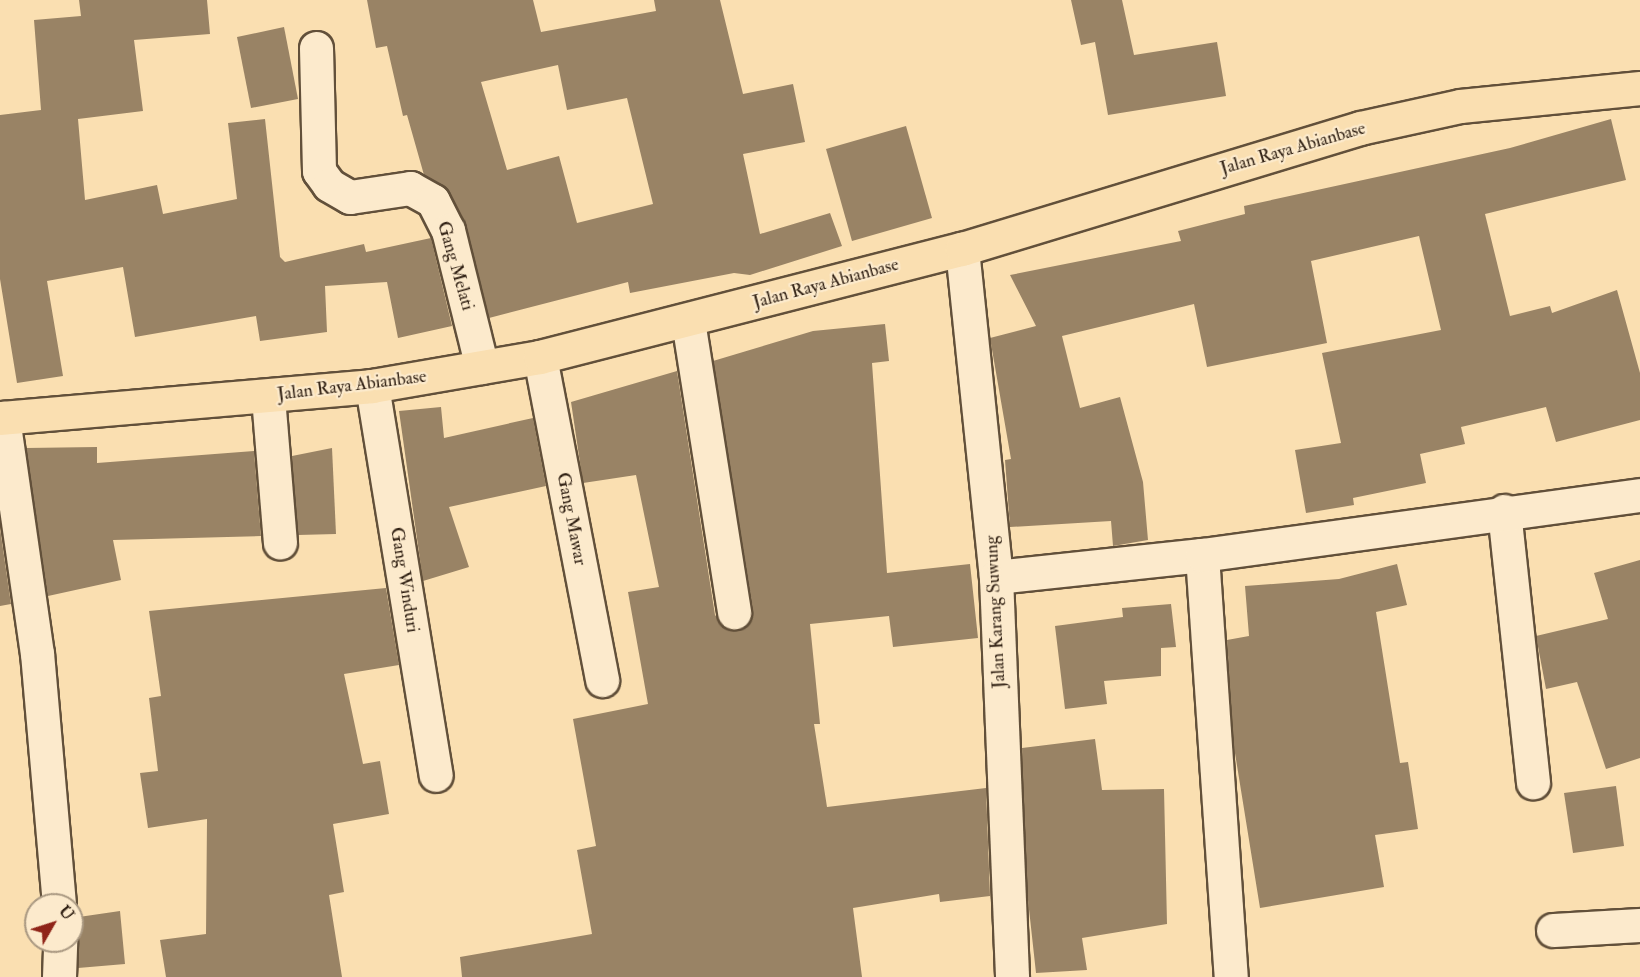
<!DOCTYPE html>
<html>
<head>
<meta charset="utf-8">
<style>
  body { margin:0 }
  #map { position:relative; width:1640px; height:977px; overflow:hidden; background:#fadfb1; font-family:"IM FELL Double Pica",serif }
  div>[style] { position:absolute }
  .building>* { inset:0; background:#998365 }
  .roads { filter:drop-shadow(2px 0 #62503a) drop-shadow(-2px 0 #62503a) drop-shadow(0 2px #62503a) drop-shadow(0 -2px #62503a) }
  .minor>* { height:33px; margin:-16.5px; padding:0 16.5px; transform-origin:16.5px; border-radius:16.5px; background:#fceacc }
  .major>* { height:33px; margin:-16.5px; padding:0 16.5px; transform-origin:16.5px; border-radius:16.5px; background:#fadfb1 }
  span { translate:-50% -50%; white-space:nowrap; text-align:center; line-height:1.15; -webkit-text-stroke:4.5px #fceacc; paint-order:stroke }
  .street-label { font-size:18px; color:#302013 }
  .north { position:absolute; left:24px; top:893px; width:60px; height:60px; box-sizing:border-box; background:#fceacc; border:2px solid #aa9982; border-radius:50%; rotate:51deg; font-size:16px; font-weight:700; line-height:24px; text-align:center; color:#302013 }
  .north::after { content:''; display:block; margin:auto; width:21px; height:27px; background:#8f2418; clip-path:polygon(50% 0,100% 100%,50% 72%,0 100%) }
</style>
</head>
<body>
<div id="map">
  <div class="building">
    <i style="clip-path:polygon(79px 0,207px 0,210px 34px,134px 40px,143px 111px,78px 119px,85px 200px,157px 185px,163px 214px,237px 199px,228px 123px,265px 119px,280px 257px,285px 262px,364px 244px,366px 252px,431px 238px,452px 326px,398px 338px,387px 282px,325px 286px,327px 332px,260px 341px,256px 316px,135px 337px,123px 267px,47px 281px,63px 376px,17px 383px,0 279px,0 115px,41px 110px,34px 20px,81px 16px)"></i>
    <i style="clip-path:polygon(evenodd,367px 0,533px 0,541px 32px,656px 11px,654px 0,720px 0,743px 94px,793px 84px,805px 142px,743px 154px,760px 234px,830px 213px,842px 246px,750px 275px,734px 273px,630px 293px,628px 282px,489px 318px,465px 222px,449px 192px,424px 175px,407px 115px,403px 116px,387px 46px,376px 48px,367px 0,558px 65px,567px 110px,627px 98px,653px 204px,577px 223px,559px 156px,507px 170px,481px 82px,558px 65px)"></i>
    <i style="clip-path:polygon(1071px 0,1122px 0,1134px 55px,1217px 42px,1226px 96px,1108px 115px,1095px 42px,1081px 45px)"></i>
    <i style="clip-path:polygon(284px 27px,298px 99px,251px 108px,237px 37px)"></i>
    <i style="clip-path:polygon(1611px 119px,1626px 180px,1485px 214px,1510px 316px,1550px 306px,1552px 313px,1617px 290px,1640px 373px,1640px 420px,1556px 442px,1546px 407px,1461px 427px,1465px 444px,1420px 454px,1426px 483px,1353px 498px,1354px 505px,1306px 513px,1295px 450px,1341px 443px,1322px 353px,1441px 330px,1419px 236px,1311px 261px,1327px 343px,1207px 367px,1194px 304px,1062px 336px,1080px 408px,1120px 397px,1143px 482px,1148px 540px,1113px 546px,1111px 521px,1010px 527px,1005px 460px,1011px 459px,990px 338px,1036px 326px,1010px 275px,1181px 241px,1178px 231px,1245px 214px,1244px 206px,1510px 148px)"></i>
    <i style="clip-path:polygon(906px 126px,932px 218px,852px 241px,826px 149px)"></i>
    <i style="clip-path:polygon(885px 324px,889px 361px,872px 363px,887px 573px,970px 564px,978px 638px,893px 647px,889px 616px,810px 624px,820px 724px,814px 724px,827px 807px,986px 788px,990px 896px,940px 902px,939px 894px,853px 908px,862px 977px,462px 977px,460px 957px,592px 934px,577px 850px,596px 846px,573px 719px,648px 704px,628px 592px,659px 587px,636px 475px,583px 483px,571px 402px,677px 371px,715px 615px,727px 629px,737px 630px,751px 619px,753px 609px,713px 361px,813px 331px)"></i>
    <i style="clip-path:polygon(441px 407px,444px 438px,533px 418px,546px 486px,449px 507px,469px 567px,423px 581px,399px 411px)"></i>
    <i style="clip-path:polygon(97px 447px,97px 463px,254px 451px,261px 536px,113px 540px,121px 580px,48px 596px,26px 448px)"></i>
    <i style="clip-path:polygon(332px 448px,336px 534px,298px 535px,292px 456px)"></i>
    <i style="clip-path:polygon(0 528px,11px 604px,0 606px)"></i>
    <i style="clip-path:polygon(1640px 560px,1640px 758px,1606px 769px,1577px 682px,1546px 689px,1536px 636px,1608px 619px,1594px 573px)"></i>
    <i style="clip-path:polygon(1397px 564px,1407px 605px,1376px 612px,1400px 763px,1408px 762px,1418px 829px,1375px 835px,1384px 887px,1260px 908px,1234px 747px,1227px 640px,1249px 636px,1245px 586px,1339px 579px)"></i>
    <i style="clip-path:polygon(386px 588px,399px 665px,344px 674px,363px 764px,380px 761px,389px 814px,333px 824px,344px 892px,329px 895px,342px 977px,166px 977px,160px 940px,206px 934px,207px 819px,148px 828px,140px 773px,158px 771px,149px 698px,161px 696px,149px 611px)"></i>
    <i style="clip-path:polygon(1171px 604px,1176px 647px,1161px 648px,1161px 676px,1104px 681px,1107px 704px,1065px 709px,1055px 626px,1123px 617px,1122px 608px)"></i>
    <i style="clip-path:polygon(1095px 739px,1102px 790px,1164px 789px,1167px 924px,1082px 938px,1087px 970px,1036px 973px,1027px 891px,1022px 748px)"></i>
    <i style="clip-path:polygon(1616px 786px,1624px 846px,1573px 853px,1564px 793px)"></i>
    <i style="clip-path:polygon(120px 911px,125px 964px,78px 968px,79px 942px,72px 918px)"></i>
  </div>
  <div class="roads">
    <div class="minor">
      <i style="left:316px;top:48px;width:123px;rotate:88.6deg"></i>
      <i style="left:319px;top:171px;width:17px;rotate:54deg"></i>
      <i style="left:329px;top:185px;width:24px;rotate:30deg"></i>
      <i style="left:350px;top:197px;width:61px;rotate:-8.5deg"></i>
      <i style="left:410px;top:188px;width:26px;rotate:29deg"></i>
      <i style="left:433px;top:201px;width:33px;rotate:63deg"></i>
      <i style="left:448px;top:230px;width:141px;rotate:76.1deg"></i>
      <i style="left:962px;top:249px;width:330px;rotate:84.1deg"></i>
      <i style="left:996px;top:577px;width:400px;rotate:87.7deg"></i>
      <i style="left:688px;top:321px;width:295px;rotate:81deg"></i>
      <i style="left:540px;top:357px;width:329px;rotate:79.1deg"></i>
      <i style="left:372px;top:386px;width:394px;rotate:80.7deg"></i>
      <i style="left:268px;top:397px;width:146px;rotate:85.3deg"></i>
      <i style="left:3px;top:418px;width:237px;rotate:81.8deg"></i>
      <i style="left:37px;top:653px;width:253px;rotate:85deg"></i>
      <i style="left:1504px;top:511px;width:273px;rotate:83.9deg"></i>
      <i style="left:1202px;top:555px;width:423px;rotate:86.1deg"></i>
      <i style="left:996px;top:577px;width:207px;rotate:-6.1deg"></i>
      <i style="left:1202px;top:555px;width:442px;rotate:-7.8deg"></i>
      <i style="left:1553px;top:930px;width:87px;rotate:-3.3deg"></i>
      <i style="left:59px;top:977px;width:36px;rotate:-88deg"></i>
    </div>
    <div class="major">
      <i style="left:0;top:418px;width:373px;rotate:-4.9deg"></i>
      <i style="left:372px;top:386px;width:170px;rotate:-9.8deg"></i>
      <i style="left:540px;top:357px;width:436px;rotate:-14.4deg"></i>
      <i style="left:962px;top:249px;width:416px;rotate:-16.9deg"></i>
      <i style="left:1360px;top:128px;width:102px;rotate:-12.4deg"></i>
      <i style="left:1460px;top:106px;width:181px;rotate:-5.7deg"></i>
    </div>
  </div>
  <div class="street-label">
    <span style="left:1293px;top:149px;rotate:-16deg">Jalan Raya Abianbase</span>
    <span style="left:455px;top:266px;rotate:74deg">Gang Melati</span>
    <span style="left:826px;top:284px;rotate:-15deg">Jalan Raya Abianbase</span>
    <span style="left:352px;top:386px;rotate:-7deg">Jalan Raya Abianbase</span>
    <span style="left:571px;top:519px;rotate:79deg">Gang Mawar</span>
    <span style="left:404px;top:580px;rotate:81deg">Gang Winduri</span>
    <span style="left:996px;top:612px;rotate:-93deg">Jalan Karang Suwung</span>
  </div>
  <div class="north">U</div>
</div>
</body>
</html>
